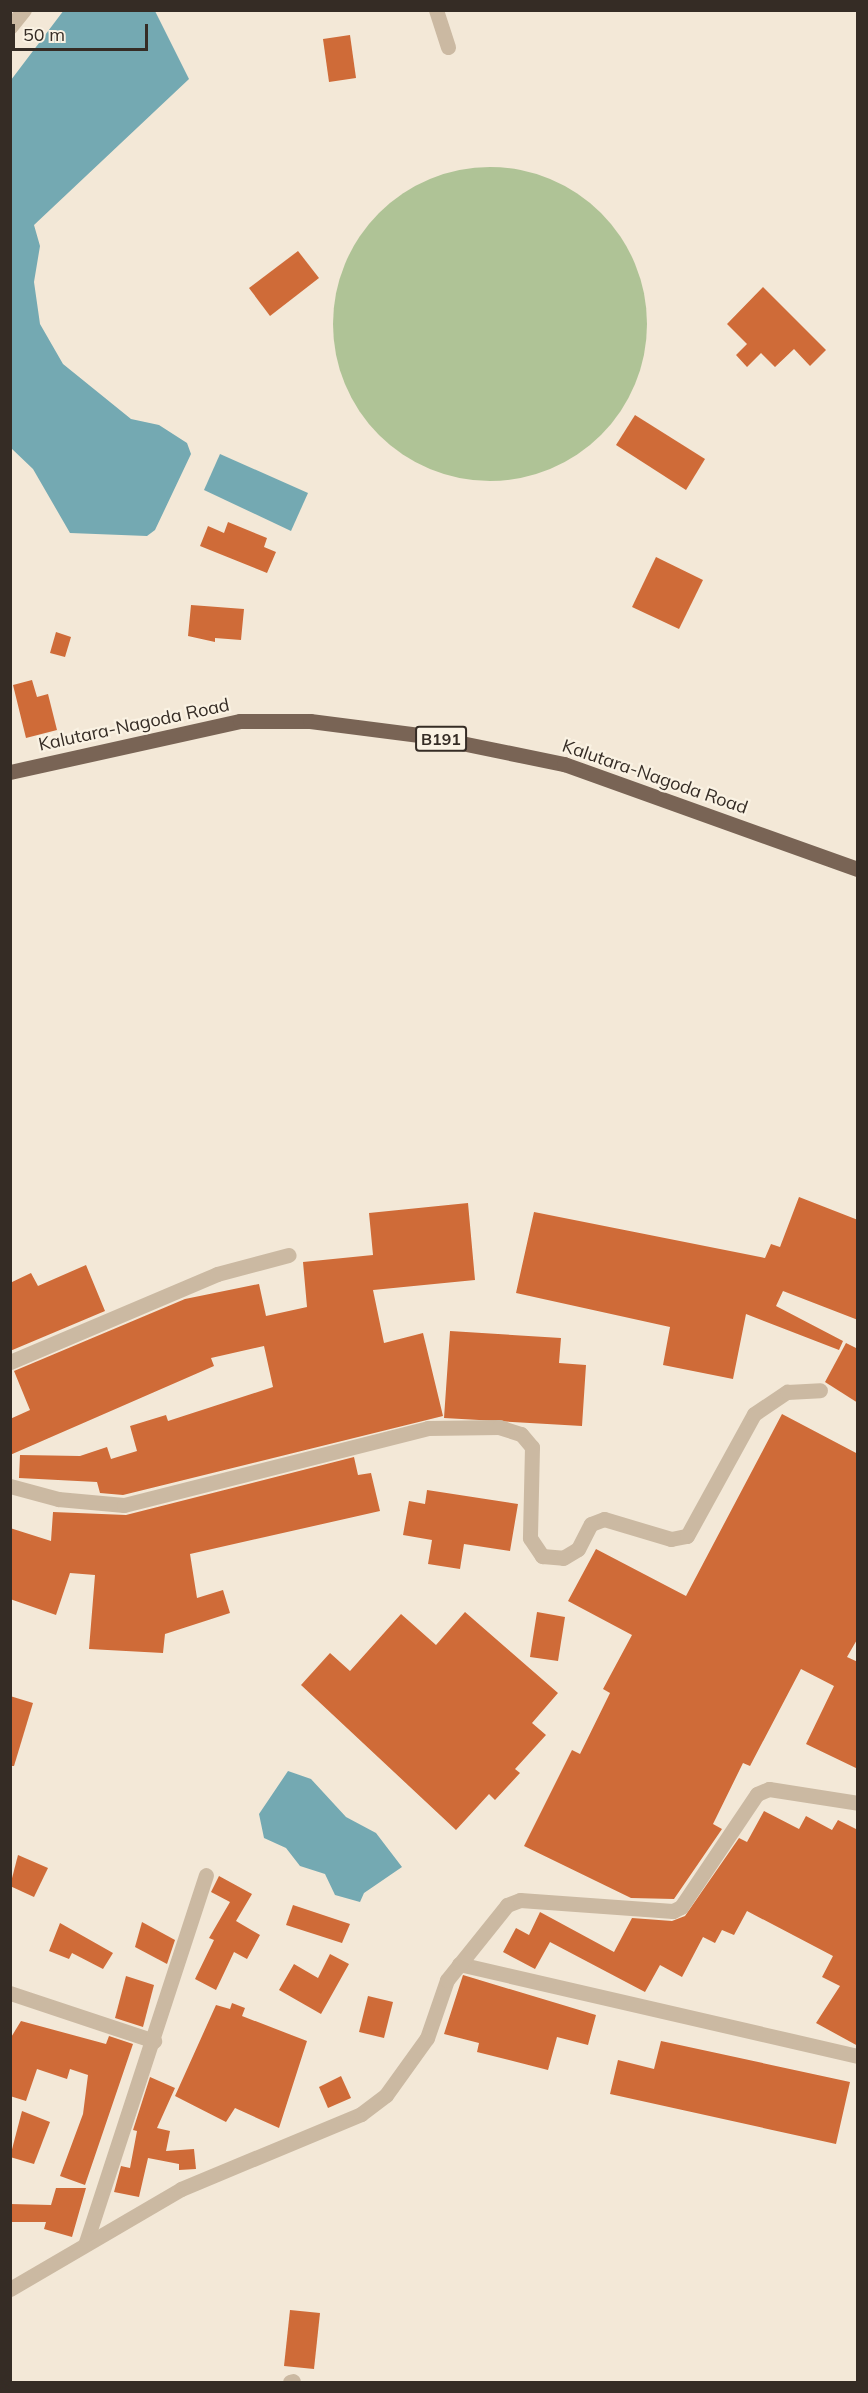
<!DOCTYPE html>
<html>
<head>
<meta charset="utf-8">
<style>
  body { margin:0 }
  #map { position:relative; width:868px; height:2393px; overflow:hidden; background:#f3e8d7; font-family:Mulish,sans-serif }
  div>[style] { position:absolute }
  .green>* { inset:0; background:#afc396 }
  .round { border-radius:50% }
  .water>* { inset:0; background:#74a9b2 }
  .building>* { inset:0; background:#cf6b38 }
  .minor>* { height:15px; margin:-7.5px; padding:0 7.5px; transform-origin:7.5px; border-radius:7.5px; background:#cbb9a2 }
  .tertiary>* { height:15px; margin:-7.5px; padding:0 7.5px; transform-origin:7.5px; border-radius:7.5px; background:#cbb9a2 }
  .primary>* { height:15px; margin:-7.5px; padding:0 7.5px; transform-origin:7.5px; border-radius:7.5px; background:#796455 }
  span { translate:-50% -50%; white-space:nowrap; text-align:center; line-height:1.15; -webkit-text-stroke:4.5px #faf2e3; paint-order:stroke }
  .shield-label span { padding:2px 4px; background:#faf2e3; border:2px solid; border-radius:4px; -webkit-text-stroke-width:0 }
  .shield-label { font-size:16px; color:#352c25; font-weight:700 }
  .street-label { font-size:18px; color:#352c25 }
  .frame { position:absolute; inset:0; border:12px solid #352c25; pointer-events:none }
  .scale { position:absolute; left:12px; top:24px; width:136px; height:27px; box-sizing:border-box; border:3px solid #352c25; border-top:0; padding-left:8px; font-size:18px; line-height:21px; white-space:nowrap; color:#352c25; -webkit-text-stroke:4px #faf2e3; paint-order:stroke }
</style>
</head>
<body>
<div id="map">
  <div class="green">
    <i class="round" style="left:333px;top:167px;width:314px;height:314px"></i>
  </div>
  <div class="water">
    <i style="clip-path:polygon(64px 10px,155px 11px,189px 79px,34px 225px,40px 246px,34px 282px,40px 324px,63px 364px,131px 419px,159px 425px,187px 443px,191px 454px,155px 530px,147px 536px,70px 533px,33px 469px,11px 448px,11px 80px)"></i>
    <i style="clip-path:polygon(220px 454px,308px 493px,291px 531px,204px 490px)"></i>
    <i style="clip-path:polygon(288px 1771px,311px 1779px,346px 1817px,376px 1833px,402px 1867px,364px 1893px,360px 1902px,335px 1895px,325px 1874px,300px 1866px,286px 1848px,264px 1838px,259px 1814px)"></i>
  </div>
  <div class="building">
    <i style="clip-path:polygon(350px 35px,356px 78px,329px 82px,323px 39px)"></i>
    <i style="clip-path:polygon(298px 251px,319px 278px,270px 316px,249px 288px)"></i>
    <i style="clip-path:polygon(763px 287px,826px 350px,810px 366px,794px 349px,775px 367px,761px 353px,747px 367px,736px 355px,747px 344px,727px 324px)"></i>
    <i style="clip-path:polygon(635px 415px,705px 459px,686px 490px,616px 445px)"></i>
    <i style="clip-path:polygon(228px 522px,267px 538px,264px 547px,276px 552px,267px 573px,200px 546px,208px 526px,224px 533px)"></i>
    <i style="clip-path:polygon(656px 557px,703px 580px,679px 629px,632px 607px)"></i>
    <i style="clip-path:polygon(191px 605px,244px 609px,241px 640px,215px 638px,215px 642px,188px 636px)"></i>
    <i style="clip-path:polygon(56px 632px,71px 637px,65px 657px,50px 653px)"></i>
    <i style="clip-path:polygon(32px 680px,37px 697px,48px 694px,57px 730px,26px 738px,13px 685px)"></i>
    <i style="clip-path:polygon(799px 1197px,858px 1220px,858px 1320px,783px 1291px,776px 1306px,843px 1341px,839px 1350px,746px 1314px,733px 1379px,663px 1365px,670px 1327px,516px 1293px,534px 1212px,765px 1258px,771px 1244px,780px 1247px)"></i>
    <i style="clip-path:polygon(468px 1203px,475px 1280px,373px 1290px,384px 1343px,423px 1333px,443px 1416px,123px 1495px,100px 1493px,97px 1482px,19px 1478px,20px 1455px,80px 1456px,107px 1447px,111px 1459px,137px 1451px,130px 1426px,166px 1415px,168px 1421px,273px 1387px,264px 1346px,211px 1358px,214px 1366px,10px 1455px,10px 1419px,30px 1410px,14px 1371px,185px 1299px,259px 1284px,266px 1316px,307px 1307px,303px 1262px,373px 1255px,369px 1213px)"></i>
    <i style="clip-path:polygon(86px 1265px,105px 1311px,10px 1351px,10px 1283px,31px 1273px,38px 1286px)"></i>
    <i style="clip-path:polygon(450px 1331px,561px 1338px,559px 1363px,586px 1365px,582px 1426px,444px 1418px)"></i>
    <i style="clip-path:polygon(846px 1343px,858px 1349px,858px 1403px,825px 1382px)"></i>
    <i style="clip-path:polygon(782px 1414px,858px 1454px,858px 1638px,847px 1657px,858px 1662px,858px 1769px,806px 1744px,834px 1686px,801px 1669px,750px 1766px,743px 1763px,713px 1824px,722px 1829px,674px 1899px,631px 1898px,524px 1846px,572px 1750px,580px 1754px,610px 1693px,603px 1689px,632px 1635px,568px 1601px,596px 1549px,686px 1596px)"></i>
    <i style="clip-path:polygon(354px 1457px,358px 1475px,371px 1473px,380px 1511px,190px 1554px,197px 1598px,223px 1590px,230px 1613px,165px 1634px,163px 1653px,89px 1649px,95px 1575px,70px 1573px,56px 1615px,10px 1599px,10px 1528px,51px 1541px,53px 1512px,126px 1515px)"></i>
    <i style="clip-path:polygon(427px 1490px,518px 1504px,510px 1551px,464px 1544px,460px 1569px,428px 1564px,432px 1540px,403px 1535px,409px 1501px,425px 1504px)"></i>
    <i style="clip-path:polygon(465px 1612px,558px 1693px,532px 1723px,546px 1735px,515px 1769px,520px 1773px,495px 1800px,489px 1794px,456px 1830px,301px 1685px,330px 1653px,350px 1671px,401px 1614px,436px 1645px)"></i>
    <i style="clip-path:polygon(537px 1612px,565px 1617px,558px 1661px,530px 1657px)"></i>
    <i style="clip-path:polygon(10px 1696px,33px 1703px,14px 1766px,10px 1766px)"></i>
    <i style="clip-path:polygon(764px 1811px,799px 1829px,806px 1816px,832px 1830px,838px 1820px,858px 1830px,858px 2046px,816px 2023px,840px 1986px,822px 1977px,833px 1956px,747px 1911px,734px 1935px,722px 1930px,715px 1943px,703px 1937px,682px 1977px,660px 1965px,645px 1992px,550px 1942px,535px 1969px,503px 1952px,516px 1928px,529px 1935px,540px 1912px,614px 1952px,632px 1918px,672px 1921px,685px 1916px,739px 1838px,747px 1842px)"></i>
    <i style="clip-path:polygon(18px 1855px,48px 1868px,34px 1897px,10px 1886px)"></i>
    <i style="clip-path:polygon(219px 1876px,252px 1894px,236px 1921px,260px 1935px,247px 1959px,234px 1952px,216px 1990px,195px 1979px,214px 1940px,209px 1938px,230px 1902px,211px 1892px)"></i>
    <i style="clip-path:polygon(293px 1905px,350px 1924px,342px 1943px,286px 1925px)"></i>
    <i style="clip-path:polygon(142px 1922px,175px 1940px,167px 1964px,135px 1947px)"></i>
    <i style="clip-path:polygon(60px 1923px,113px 1953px,103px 1969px,72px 1953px,69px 1959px,49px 1951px)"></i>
    <i style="clip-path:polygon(330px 1954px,349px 1964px,321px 2014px,279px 1990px,294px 1964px,318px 1978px)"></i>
    <i style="clip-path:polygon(463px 1975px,596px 2015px,588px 2045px,557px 2037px,548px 2070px,477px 2052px,479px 2043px,444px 2034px)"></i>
    <i style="clip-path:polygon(126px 1976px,154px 1985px,143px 2027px,115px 2018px)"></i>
    <i style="clip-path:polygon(368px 1996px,393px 2002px,384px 2038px,359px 2032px)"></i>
    <i style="clip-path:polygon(232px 2003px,245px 2008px,242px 2016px,307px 2041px,279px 2128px,235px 2108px,226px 2122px,175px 2096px,216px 2005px,230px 2009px)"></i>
    <i style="clip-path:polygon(21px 2021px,106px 2044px,109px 2036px,133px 2044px,85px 2185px,60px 2176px,83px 2114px,88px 2075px,70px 2069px,67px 2079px,37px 2069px,26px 2101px,10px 2096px,10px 2039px)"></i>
    <i style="clip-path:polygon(661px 2041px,850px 2082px,836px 2144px,610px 2094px,618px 2060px,654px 2069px)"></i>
    <i style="clip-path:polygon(341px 2076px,351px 2098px,328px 2108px,319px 2087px)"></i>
    <i style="clip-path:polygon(150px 2077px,175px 2088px,157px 2128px,170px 2131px,166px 2151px,194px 2149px,196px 2169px,179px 2170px,179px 2164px,148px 2158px,139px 2197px,114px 2192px,121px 2166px,130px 2168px,137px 2131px,133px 2130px)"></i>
    <i style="clip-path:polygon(22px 2111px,50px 2122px,34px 2164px,10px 2157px)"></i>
    <i style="clip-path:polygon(56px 2188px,86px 2188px,72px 2237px,44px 2229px,46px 2222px,10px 2222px,10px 2204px,51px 2205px)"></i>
    <i style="clip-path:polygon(290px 2310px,320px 2313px,314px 2369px,284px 2366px)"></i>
  </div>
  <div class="minor">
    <i style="left:436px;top:10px;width:39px;rotate:72deg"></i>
    <i style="left:10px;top:1362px;width:225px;rotate:-23deg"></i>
    <i style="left:217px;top:1274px;width:74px;rotate:-14.8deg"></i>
    <i style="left:10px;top:1486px;width:50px;rotate:15.2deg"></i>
    <i style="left:58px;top:1499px;width:66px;rotate:5.2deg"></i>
    <i style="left:124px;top:1505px;width:314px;rotate:-14.2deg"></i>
    <i style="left:428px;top:1428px;width:71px;rotate:-0.8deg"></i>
    <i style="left:499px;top:1427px;width:23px;rotate:18deg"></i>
    <i style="left:521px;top:1434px;width:17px;rotate:50deg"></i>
    <i style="left:532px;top:1447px;width:91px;rotate:91.3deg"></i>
    <i style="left:530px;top:1538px;width:22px;rotate:56deg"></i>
    <i style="left:542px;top:1556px;width:21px;rotate:5deg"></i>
    <i style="left:563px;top:1558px;width:17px;rotate:-31deg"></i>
    <i style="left:578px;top:1549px;width:28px;rotate:-63deg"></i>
    <i style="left:591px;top:1524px;width:14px;rotate:-21deg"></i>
    <i style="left:604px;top:1519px;width:70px;rotate:16.6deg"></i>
    <i style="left:671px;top:1539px;width:16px;rotate:-11deg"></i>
    <i style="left:687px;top:1536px;width:139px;rotate:-61.2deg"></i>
    <i style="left:754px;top:1414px;width:40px;rotate:-34deg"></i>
    <i style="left:787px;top:1392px;width:33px;rotate:-3deg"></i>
    <i style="left:459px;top:1964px;width:409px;rotate:13deg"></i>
    <i style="left:10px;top:1993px;width:152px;rotate:18.4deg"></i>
    <i style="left:86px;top:2242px;width:386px;rotate:-71.9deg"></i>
    <i style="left:10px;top:2289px;width:198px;rotate:-30.3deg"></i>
    <i style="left:181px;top:2189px;width:195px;rotate:-22.6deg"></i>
    <i style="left:361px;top:2114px;width:31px;rotate:-37deg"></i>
    <i style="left:386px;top:2095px;width:70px;rotate:-54.3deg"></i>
    <i style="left:427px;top:2038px;width:61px;rotate:-71deg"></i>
    <i style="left:447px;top:1980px;width:96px;rotate:-51.3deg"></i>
    <i style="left:507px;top:1905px;width:14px;rotate:-21deg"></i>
    <i style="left:520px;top:1900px;width:153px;rotate:4.1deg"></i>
    <i style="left:673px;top:1911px;width:9px;rotate:-27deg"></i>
    <i style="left:681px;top:1907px;width:136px;rotate:-56.1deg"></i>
    <i style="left:757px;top:1794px;width:13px;rotate:-23deg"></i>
    <i style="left:769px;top:1789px;width:90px;rotate:8.9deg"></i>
    <i style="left:290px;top:2382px;width:3px;rotate:-18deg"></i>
  </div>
  <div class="tertiary">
    <i style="left:10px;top:27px;width:22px;rotate:-51deg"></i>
  </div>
  <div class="primary">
    <i style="left:10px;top:772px;width:236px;rotate:-12.5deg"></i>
    <i style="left:240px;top:721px;width:70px"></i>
    <i style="left:310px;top:721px;width:118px;rotate:7.3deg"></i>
    <i style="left:427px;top:736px;width:140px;rotate:11.6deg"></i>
    <i style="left:564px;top:764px;width:312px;rotate:19.7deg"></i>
  </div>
  <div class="shield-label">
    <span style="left:441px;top:739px">B191</span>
  </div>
  <div class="street-label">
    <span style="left:134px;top:725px;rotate:-12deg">Kalutara-Nagoda Road</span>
    <span style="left:655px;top:777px;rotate:19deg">Kalutara-Nagoda Road</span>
  </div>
  <div class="frame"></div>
  <div class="scale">50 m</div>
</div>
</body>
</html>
